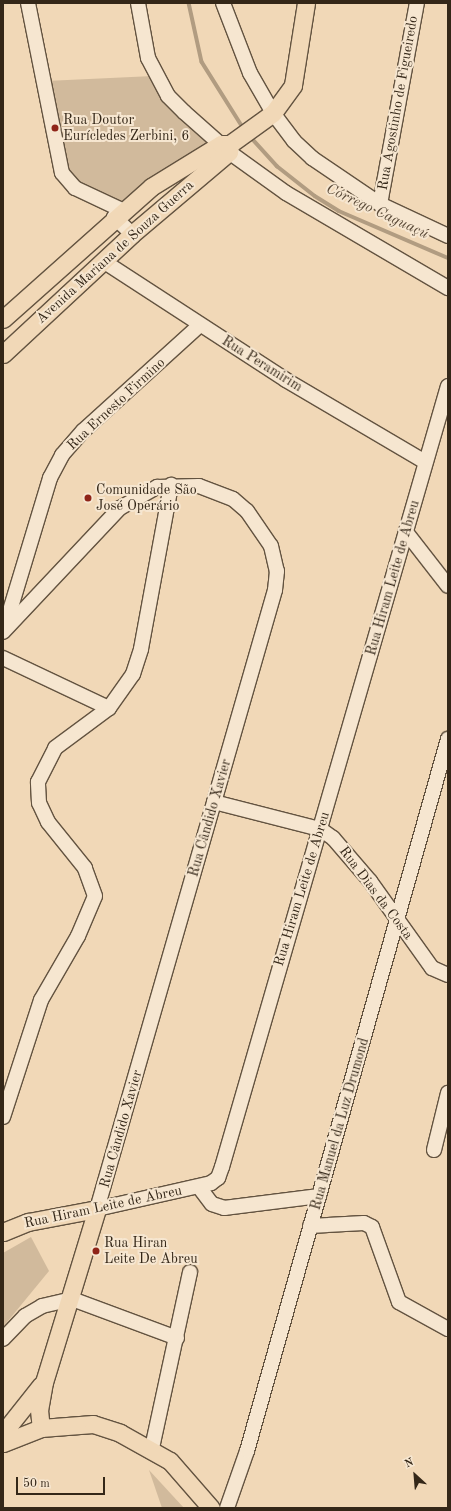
<!DOCTYPE html>
<html>
<head>
<meta charset="utf-8">
<style>
  body { margin:0 }
  #map { position:relative; width:451px; height:1511px; overflow:hidden; background:#f1d8b7; font-family:"Old Standard TT",serif }
  div>[style] { position:absolute }
  .green>* { inset:0; background:#d1ba9c }
  .stream>* { height:3.5px; margin:-1.75px; padding:0 1.75px; transform-origin:1.75px; border-radius:1.75px; background:#b19c81 }
  .roads { filter:drop-shadow(1px 0 #635340) drop-shadow(-1px 0 #635340) drop-shadow(0 1px #635340) drop-shadow(0 -1px #635340) }
  .minor>* { height:14px; margin:-7px; padding:0 7px; transform-origin:7px; border-radius:7px; background:#f6e6d0 }
  .major>* { height:17px; margin:-8.5px; padding:0 8.5px; transform-origin:8.5px; border-radius:8.5px; background:#f1d8b7 }
  .dots>* { width:11px; height:11px; translate:-50% -50%; box-sizing:border-box; border:2px solid #f6e6d0; border-radius:50% }
  span { translate:-50% -50%; white-space:nowrap; text-align:center; line-height:1.15; -webkit-text-stroke:4px #f6e6d0; paint-order:stroke }
  .street-label { font-size:14px; color:#342718 }
  .poi-label { font-size:14px; color:#342718 }
  .left { translate:0 -50%; text-align:left }
  .water-label { font-size:15px; color:#5a4a38; font-style:italic }
  .frame { position:absolute; inset:0; border:4px solid #342718; pointer-events:none }
  .north { position:absolute; left:395px; top:1455px; width:40px; height:40px; -webkit-text-stroke:3px #f6e6d0; paint-order:stroke; rotate:334deg; font-size:11px; font-weight:700; line-height:16px; text-align:center; color:#342718 }
  .north::after { content:''; display:block; margin:auto; width:14px; height:18px; background:#342718; clip-path:polygon(50% 0,100% 100%,50% 72%,0 100%) }
  .scale { position:absolute; left:16px; top:1477px; width:89px; height:18px; box-sizing:border-box; border:2px solid #342718; border-top:0; padding-left:5px; font-size:12px; line-height:14px; white-space:nowrap; color:#342718; -webkit-text-stroke:3px #f6e6d0; paint-order:stroke }
</style>
</head>
<body>
<div id="map">
  <div class="green">
    <i style="clip-path:polygon(153px 76px,218px 143px,153px 175px,120px 205px,68px 177px,46px 81px)"></i>
    <i style="clip-path:polygon(31px 1237px,49px 1271px,3px 1327px,3px 1253px)"></i>
    <i style="clip-path:polygon(149px 1470px,184px 1508px,162px 1508px)"></i>
  </div>
  <div class="stream">
    <i style="left:189px;top:3px;width:60px;rotate:77.6deg"></i>
    <i style="left:202px;top:62px;width:79px;rotate:57.9deg"></i>
    <i style="left:249px;top:135px;width:42px;rotate:47.9deg"></i>
    <i style="left:277px;top:166px;width:48px;rotate:38.3deg"></i>
    <i style="left:315px;top:196px;width:28px;rotate:32deg"></i>
    <i style="left:339px;top:211px;width:119px;rotate:23.3deg"></i>
  </div>
  <div class="roads">
    <div class="minor">
      <i style="left:28px;top:3px;width:173px;rotate:78.7deg"></i>
      <i style="left:62px;top:173px;width:20px;rotate:49deg"></i>
      <i style="left:75px;top:188px;width:52px;rotate:25.1deg"></i>
      <i style="left:138px;top:3px;width:56px;rotate:79.7deg"></i>
      <i style="left:148px;top:58px;width:43px;rotate:62.2deg"></i>
      <i style="left:168px;top:96px;width:23px;rotate:45deg"></i>
      <i style="left:184px;top:112px;width:60px;rotate:41.6deg"></i>
      <i style="left:229px;top:152px;width:70px;rotate:35.7deg"></i>
      <i style="left:286px;top:193px;width:188px;rotate:30.4deg"></i>
      <i style="left:223px;top:3px;width:75px;rotate:68.9deg"></i>
      <i style="left:250px;top:73px;width:46px;rotate:60.1deg"></i>
      <i style="left:273px;top:113px;width:35px;rotate:53deg"></i>
      <i style="left:294px;top:141px;width:25px;rotate:43deg"></i>
      <i style="left:312px;top:158px;width:82px;rotate:34.1deg"></i>
      <i style="left:380px;top:204px;width:75px;rotate:25.2deg"></i>
      <i style="left:380px;top:204px;width:204px;rotate:-79.6deg"></i>
      <i style="left:114px;top:217px;width:25px;rotate:43deg"></i>
      <i style="left:103px;top:261px;width:218px;rotate:33deg"></i>
      <i style="left:286px;top:380px;width:161px;rotate:30.5deg"></i>
      <i style="left:406px;top:532px;width:68px;rotate:52.1deg"></i>
      <i style="left:5px;top:627px;width:156px;rotate:-73.2deg"></i>
      <i style="left:50px;top:478px;width:26px;rotate:-62deg"></i>
      <i style="left:62px;top:455px;width:32px;rotate:-49deg"></i>
      <i style="left:83px;top:431px;width:158px;rotate:-42.2deg"></i>
      <i style="left:3px;top:632px;width:170px;rotate:-46.7deg"></i>
      <i style="left:120px;top:508px;width:43px;rotate:-29.6deg"></i>
      <i style="left:157px;top:487px;width:42px;rotate:-1.4deg"></i>
      <i style="left:199px;top:486px;width:36px;rotate:21deg"></i>
      <i style="left:233px;top:499px;width:18px;rotate:41deg"></i>
      <i style="left:247px;top:511px;width:42px;rotate:55.6deg"></i>
      <i style="left:271px;top:546px;width:26px;rotate:77deg"></i>
      <i style="left:277px;top:571px;width:19px;rotate:96deg"></i>
      <i style="left:275px;top:590px;width:644px;rotate:106.04deg"></i>
      <i style="left:97px;top:1209px;width:117px;rotate:-12.8deg"></i>
      <i style="left:211px;top:1183px;width:9px;rotate:-36deg"></i>
      <i style="left:218px;top:1178px;width:12px;rotate:-70deg"></i>
      <i style="left:222px;top:1167px;width:813px;rotate:-73.86deg"></i>
      <i style="left:3px;top:658px;width:117px;rotate:25.3deg"></i>
      <i style="left:214px;top:802px;width:109px;rotate:14.3deg"></i>
      <i style="left:320px;top:829px;width:16px;rotate:35deg"></i>
      <i style="left:333px;top:838px;width:57px;rotate:49.3deg"></i>
      <i style="left:370px;top:881px;width:107px;rotate:54.5deg"></i>
      <i style="left:432px;top:968px;width:17px;rotate:24deg"></i>
      <i style="left:3px;top:1117px;width:123px;rotate:-72deg"></i>
      <i style="left:41px;top:1000px;width:74px;rotate:-60deg"></i>
      <i style="left:78px;top:936px;width:43px;rotate:-67deg"></i>
      <i style="left:95px;top:896px;width:30px;rotate:-110deg"></i>
      <i style="left:85px;top:868px;width:59px;rotate:-128.8deg"></i>
      <i style="left:48px;top:822px;width:21px;rotate:-115deg"></i>
      <i style="left:39px;top:803px;width:21px;rotate:-93deg"></i>
      <i style="left:38px;top:782px;width:38px;rotate:-63deg"></i>
      <i style="left:55px;top:748px;width:67px;rotate:-36.5deg"></i>
      <i style="left:109px;top:708px;width:42px;rotate:-54.8deg"></i>
      <i style="left:133px;top:674px;width:26px;rotate:-72deg"></i>
      <i style="left:141px;top:649px;width:167px;rotate:-79.6deg"></i>
      <i style="left:434px;top:1150px;width:59px;rotate:-76.2deg"></i>
      <i style="left:199px;top:1187px;width:21px;rotate:53deg"></i>
      <i style="left:212px;top:1204px;width:13px;rotate:18deg"></i>
      <i style="left:224px;top:1208px;width:96px;rotate:-7.2deg"></i>
      <i style="left:310px;top:1226px;width:54px;rotate:-3.2deg"></i>
      <i style="left:364px;top:1223px;width:9px;rotate:27deg"></i>
      <i style="left:372px;top:1227px;width:80px;rotate:70.2deg"></i>
      <i style="left:399px;top:1302px;width:56px;rotate:28.9deg"></i>
      <i style="left:3px;top:1339px;width:32px;rotate:-46deg"></i>
      <i style="left:25px;top:1316px;width:20px;rotate:-30deg"></i>
      <i style="left:42px;top:1306px;width:31px;rotate:-13deg"></i>
      <i style="left:72px;top:1299px;width:112px;rotate:20.4deg"></i>
      <i style="left:152px;top:1448px;width:180px;rotate:-77.8deg"></i>
      <i style="left:227px;top:1508px;width:60px;rotate:-70.7deg"></i>
      <i style="left:247px;top:1451px;width:740px;rotate:-74.24deg"></i>
    </div>
    <div class="major">
      <i style="left:3px;top:319px;width:198px;rotate:-41.7deg"></i>
      <i style="left:151px;top:187px;width:82px;rotate:-31.6deg"></i>
      <i style="left:221px;top:144px;width:9px"></i>
      <i style="left:230px;top:144px;width:53px;rotate:-35.8deg"></i>
      <i style="left:273px;top:113px;width:34px;rotate:-54deg"></i>
      <i style="left:293px;top:85px;width:83px;rotate:-81deg"></i>
      <i style="left:3px;top:354px;width:176px;rotate:-42.9deg"></i>
      <i style="left:132px;top:234px;width:127px;rotate:-40.2deg"></i>
      <i style="left:229px;top:152px;width:8px;rotate:-83deg"></i>
      <i style="left:3px;top:1232px;width:27px;rotate:-22deg"></i>
      <i style="left:28px;top:1222px;width:70px;rotate:-10.7deg"></i>
      <i style="left:97px;top:1209px;width:181px;rotate:107deg"></i>
      <i style="left:44px;top:1382px;width:28px;rotate:100deg"></i>
      <i style="left:39px;top:1410px;width:18px;rotate:84deg"></i>
      <i style="left:3px;top:1433px;width:61px;rotate:-51.6deg"></i>
      <i style="left:3px;top:1443px;width:41px;rotate:-21.5deg"></i>
      <i style="left:41px;top:1428px;width:52px;rotate:-4.4deg"></i>
      <i style="left:93px;top:1424px;width:28px;rotate:18deg"></i>
      <i style="left:120px;top:1433px;width:57px;rotate:29.2deg"></i>
      <i style="left:170px;top:1461px;width:62px;rotate:48.9deg"></i>
    </div>
  </div>
  <div class="dots">
    <i style="left:55px;top:128px;background:#8f2418"></i>
    <i style="left:88px;top:498px;background:#8f2418"></i>
    <i style="left:96px;top:1251px;background:#8f2418"></i>
  </div>
  <div class="street-label">
    <span style="left:398px;top:103px;rotate:-80deg">Rua Agostinho de Figueiredo</span>
    <span style="left:115px;top:252px;rotate:-42deg">Avenida Mariana de Souza Guerra</span>
    <span style="left:262px;top:364px;rotate:32deg">Rua Peramirim</span>
    <span style="left:116px;top:404px;rotate:-43deg">Rua Ernesto Firmino</span>
    <span style="left:393px;top:578px;rotate:-74deg">Rua Hiram Leite de Abreu</span>
    <span style="left:210px;top:818px;rotate:-74deg">Rua Cândido Xavier</span>
    <span style="left:302px;top:889px;rotate:-73deg">Rua Hiram Leite de Abreu</span>
    <span style="left:376px;top:893px;rotate:53deg">Rua Dias da Costa</span>
    <span style="left:340px;top:1124px;rotate:-74deg">Rua Manuel da Luz Drumond</span>
    <span style="left:121px;top:1129px;rotate:-74deg">Rua Cândido Xavier</span>
    <span style="left:103px;top:1207px;rotate:-12deg">Rua Hiram Leite de Abreu</span>
  </div>
  <div class="poi-label">
    <span class="left" style="left:63px;top:128px">Rua Doutor<br>Eurícledes Zerbini, 6</span>
    <span class="left" style="left:96px;top:498px">Comunidade São<br>José Operário</span>
    <span class="left" style="left:104px;top:1251px">Rua Hiran<br>Leite De Abreu</span>
  </div>
  <div class="water-label">
    <span style="left:377px;top:212px;rotate:25deg">Córrego Caguaçú</span>
  </div>
  <div class="frame"></div>
  <div class="north">N</div>
  <div class="scale">50 m</div>
</div>
</body>
</html>
